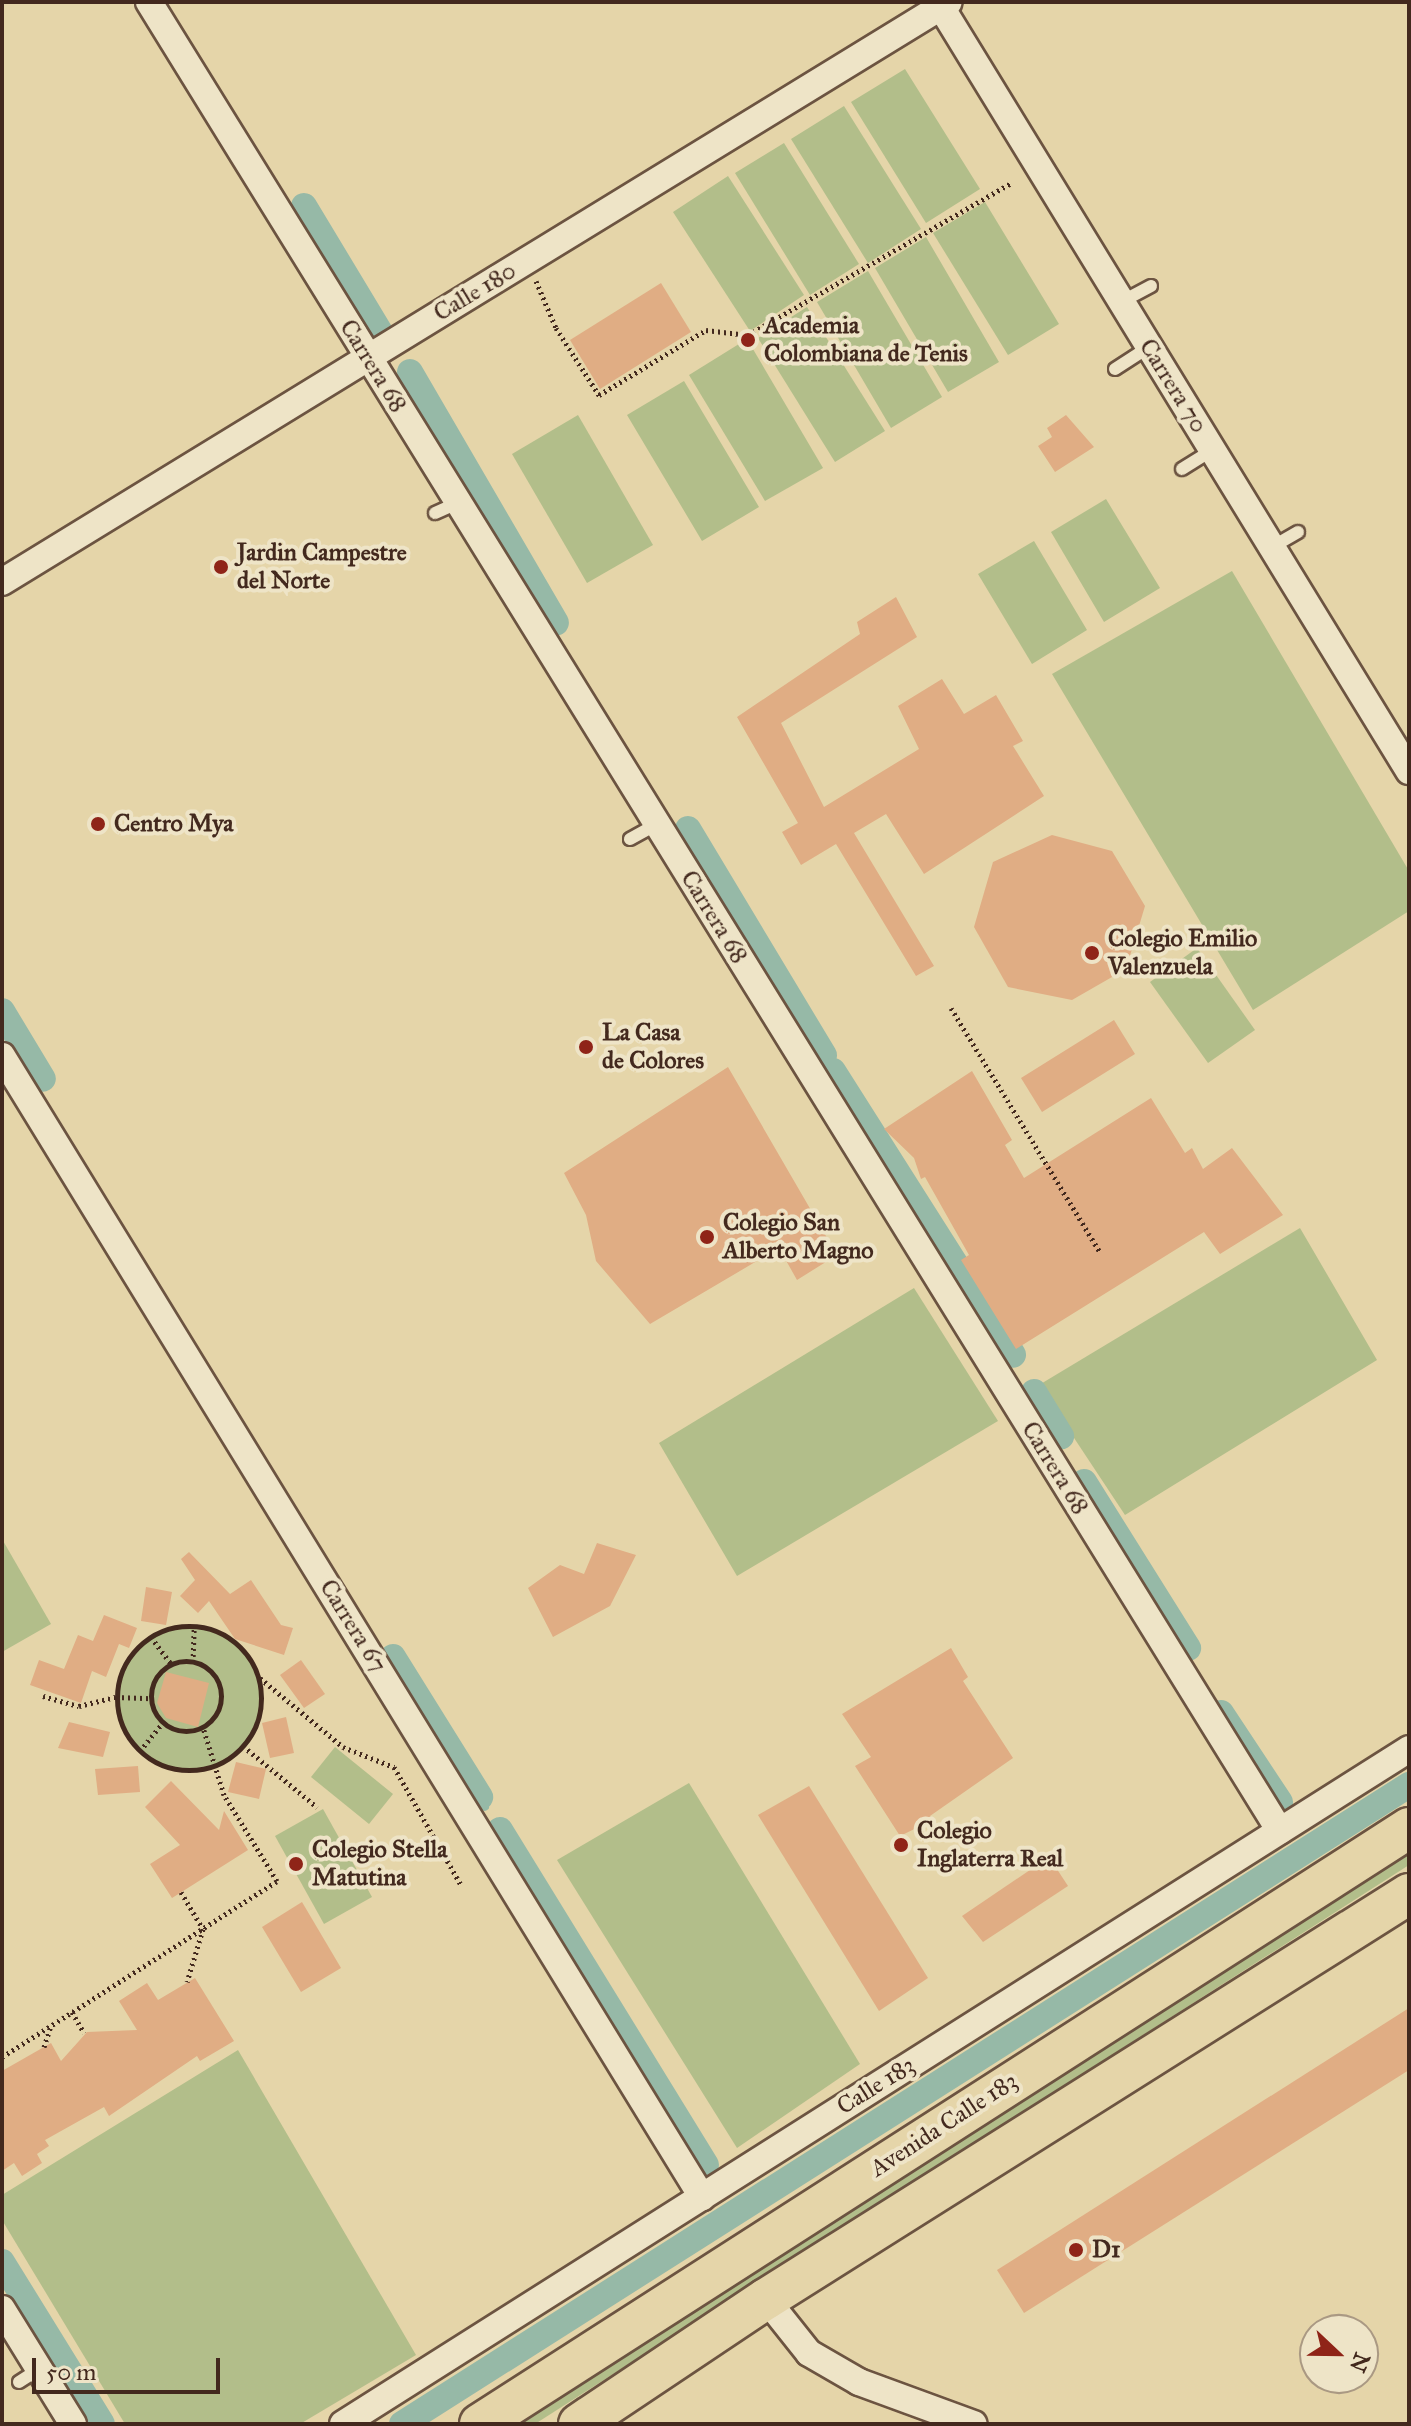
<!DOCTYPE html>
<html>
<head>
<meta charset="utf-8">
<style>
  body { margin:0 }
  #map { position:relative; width:1411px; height:2426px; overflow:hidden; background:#e5d5a9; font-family:"IM FELL Great Primer",serif }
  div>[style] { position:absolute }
  .green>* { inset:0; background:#b2be8a }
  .round { border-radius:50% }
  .stream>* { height:8px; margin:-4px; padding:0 4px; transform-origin:4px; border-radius:4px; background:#96b9a7 }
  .canal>* { height:26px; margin:-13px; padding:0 13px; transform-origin:13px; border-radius:13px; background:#96b9a7 }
  .building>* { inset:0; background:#e0ad84 }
  .path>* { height:5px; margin-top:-2.5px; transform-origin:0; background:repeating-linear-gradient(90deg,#43291e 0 2px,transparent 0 6px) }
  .path>.ring { margin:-2.5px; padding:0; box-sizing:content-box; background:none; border:5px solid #43291e; border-radius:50% }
  .roads { filter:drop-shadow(2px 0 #6c5441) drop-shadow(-2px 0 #6c5441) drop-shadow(0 2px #6c5441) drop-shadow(0 -2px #6c5441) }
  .service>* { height:12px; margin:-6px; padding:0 6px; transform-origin:6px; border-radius:6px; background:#eee4c7 }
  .minor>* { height:26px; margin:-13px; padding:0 13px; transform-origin:13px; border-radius:13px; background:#eee4c7 }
  .primary>* { height:40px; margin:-20px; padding:0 20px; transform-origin:20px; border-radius:20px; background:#e5d5a9 }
  .dots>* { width:22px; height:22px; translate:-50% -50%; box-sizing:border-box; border:4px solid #eee4c7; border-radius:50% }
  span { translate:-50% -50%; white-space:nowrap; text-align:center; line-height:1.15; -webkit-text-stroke:8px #eee4c7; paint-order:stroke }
  .street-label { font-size:24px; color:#43291e }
  .poi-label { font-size:24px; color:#43291e; font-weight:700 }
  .left { translate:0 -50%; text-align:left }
  .frame { position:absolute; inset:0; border:4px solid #43291e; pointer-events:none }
  .north { position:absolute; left:1299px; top:2314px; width:80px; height:80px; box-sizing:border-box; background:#eee4c7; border:2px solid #aa9983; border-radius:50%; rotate:112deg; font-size:22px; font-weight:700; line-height:32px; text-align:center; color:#43291e }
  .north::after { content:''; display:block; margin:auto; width:28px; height:36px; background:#8f2418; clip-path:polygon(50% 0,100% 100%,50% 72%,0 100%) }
  .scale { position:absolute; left:32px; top:2358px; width:188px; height:36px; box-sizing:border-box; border:4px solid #43291e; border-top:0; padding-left:10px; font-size:24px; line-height:28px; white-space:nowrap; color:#43291e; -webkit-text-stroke:6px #eee4c7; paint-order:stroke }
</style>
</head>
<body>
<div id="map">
  <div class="green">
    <i style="clip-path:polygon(905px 69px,980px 189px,926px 223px,851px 102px)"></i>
    <i style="clip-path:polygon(844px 106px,921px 229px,868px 263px,791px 139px)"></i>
    <i style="clip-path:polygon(784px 143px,859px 264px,810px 295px,735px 173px)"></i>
    <i style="clip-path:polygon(728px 176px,804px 295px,750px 331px,673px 212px)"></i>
    <i style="clip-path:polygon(985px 202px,1059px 324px,1008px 355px,933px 233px)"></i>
    <i style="clip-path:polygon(926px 237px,999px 362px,948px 392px,875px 268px)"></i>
    <i style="clip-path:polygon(868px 271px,942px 397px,891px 428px,817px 302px)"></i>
    <i style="clip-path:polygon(807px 307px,885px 431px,835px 462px,758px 338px)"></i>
    <i style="clip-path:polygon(747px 339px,823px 468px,765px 501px,689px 375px)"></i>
    <i style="clip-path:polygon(684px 381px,759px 507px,702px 541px,627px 415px)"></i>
    <i style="clip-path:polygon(578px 415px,653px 545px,587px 583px,512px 454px)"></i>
    <i style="clip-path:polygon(1106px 499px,1160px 588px,1104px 622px,1051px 532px)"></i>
    <i style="clip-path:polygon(1034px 541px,1087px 630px,1032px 664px,978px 574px)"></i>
    <i style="clip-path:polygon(1232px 571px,1409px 871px,1409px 911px,1253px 1010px,1052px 674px)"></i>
    <i style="clip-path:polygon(1197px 948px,1255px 1030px,1208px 1063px,1150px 982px)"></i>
    <i style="clip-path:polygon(1300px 1228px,1377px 1360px,1125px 1515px,1039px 1385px)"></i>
    <i style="clip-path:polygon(914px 1288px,998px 1421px,737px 1576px,659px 1443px)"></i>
    <i style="clip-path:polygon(2px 1539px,51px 1624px,2px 1652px)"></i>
    <i class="round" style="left:117px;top:1626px;width:144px;height:144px"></i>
    <i style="clip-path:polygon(335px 1747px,393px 1794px,369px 1824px,311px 1777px)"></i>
    <i style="clip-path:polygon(689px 1783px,860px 2064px,737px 2148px,557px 1860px)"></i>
    <i style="clip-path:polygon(323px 1809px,372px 1897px,324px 1924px,275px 1836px)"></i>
    <i style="clip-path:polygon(1409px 1853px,1409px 1865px,535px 2424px,512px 2424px)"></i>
    <i style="clip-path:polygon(238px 2050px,416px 2355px,300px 2424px,125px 2424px,2px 2220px,2px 2195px)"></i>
  </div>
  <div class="stream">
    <i style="left:480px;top:1797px;width:11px;rotate:63deg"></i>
  </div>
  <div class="canal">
    <i style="left:304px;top:206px;width:147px;rotate:58.9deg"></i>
    <i style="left:410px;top:372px;width:290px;rotate:59.8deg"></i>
    <i style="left:688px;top:829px;width:264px;rotate:59deg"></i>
    <i style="left:2px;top:1011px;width:79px;rotate:58.9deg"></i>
    <i style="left:833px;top:1071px;width:336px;rotate:57.6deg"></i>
    <i style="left:1034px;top:1392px;width:52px;rotate:58.5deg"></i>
    <i style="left:1084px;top:1482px;width:196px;rotate:57.9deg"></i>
    <i style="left:393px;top:1657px;width:165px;rotate:58.1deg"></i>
    <i style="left:1221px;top:1713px;width:107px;rotate:56.5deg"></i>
    <i style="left:500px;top:1830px;width:393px;rotate:58.4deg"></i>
    <i style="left:2px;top:2262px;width:190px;rotate:58.3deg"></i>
    <i style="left:402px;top:2424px;width:1193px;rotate:-32.4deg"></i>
  </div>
  <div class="building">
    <i style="clip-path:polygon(661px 283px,691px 332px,600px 389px,570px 340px)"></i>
    <i style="clip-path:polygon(1066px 415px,1094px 447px,1055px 472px,1038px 446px,1052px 437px,1047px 428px)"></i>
    <i style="clip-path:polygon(896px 597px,917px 637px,781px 723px,824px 807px,919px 749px,898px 706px,942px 679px,964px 714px,996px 695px,1023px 741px,1013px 746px,1044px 796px,924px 874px,886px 814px,854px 833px,934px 966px,916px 976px,836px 844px,801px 865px,782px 832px,798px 823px,737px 717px,860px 634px,857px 622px)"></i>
    <i style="clip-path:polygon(1052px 835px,1112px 851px,1145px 906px,1126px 969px,1072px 1000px,1008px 987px,974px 927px,993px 862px)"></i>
    <i style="clip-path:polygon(1114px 1020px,1135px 1054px,1042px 1112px,1021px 1078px)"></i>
    <i style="clip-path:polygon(728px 1067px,837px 1255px,797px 1280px,779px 1248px,650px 1324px,596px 1261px,586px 1215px,564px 1173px)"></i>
    <i style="clip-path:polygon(972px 1071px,1012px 1140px,1005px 1145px,1024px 1178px,1151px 1098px,1185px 1153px,1192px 1148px,1203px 1169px,1232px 1148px,1283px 1215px,1220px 1254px,1204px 1232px,1016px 1349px,961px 1260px,969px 1255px,925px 1177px,921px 1179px,914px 1158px,884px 1129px)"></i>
    <i style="clip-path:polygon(597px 1543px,636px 1555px,610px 1606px,553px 1637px,528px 1588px,560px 1565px,584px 1574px)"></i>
    <i style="clip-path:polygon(189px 1552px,230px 1594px,251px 1580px,281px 1625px,293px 1628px,284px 1655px,235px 1639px,209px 1601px,198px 1613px,180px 1596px,195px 1580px,181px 1559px)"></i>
    <i style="clip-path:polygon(146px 1587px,172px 1592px,166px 1625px,141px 1621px)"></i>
    <i style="clip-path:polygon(104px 1615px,137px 1628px,129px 1648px,119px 1644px,106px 1677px,92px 1671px,81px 1703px,30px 1685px,39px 1660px,64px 1669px,78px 1635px,93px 1641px)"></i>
    <i style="clip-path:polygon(951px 1648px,968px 1677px,963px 1681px,1013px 1758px,930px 1816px,933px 1820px,900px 1836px,855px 1766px,871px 1757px,842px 1714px)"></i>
    <i style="clip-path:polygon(301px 1660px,325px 1694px,304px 1708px,280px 1675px)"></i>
    <i style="clip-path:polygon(166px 1672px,209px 1683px,198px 1727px,166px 1718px,157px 1703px)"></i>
    <i style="clip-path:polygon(286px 1717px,294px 1753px,270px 1758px,262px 1723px)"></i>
    <i style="clip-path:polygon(69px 1722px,110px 1732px,103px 1757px,58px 1748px)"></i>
    <i style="clip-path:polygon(236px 1762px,266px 1769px,259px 1799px,228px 1792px)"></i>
    <i style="clip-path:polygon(138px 1766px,140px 1792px,98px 1795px,95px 1769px)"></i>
    <i style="clip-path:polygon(171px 1781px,219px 1830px,224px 1811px,248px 1850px,172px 1898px,150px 1864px,180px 1845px,145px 1807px)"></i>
    <i style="clip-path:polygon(809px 1786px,928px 1978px,879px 2011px,758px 1815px)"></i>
    <i style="clip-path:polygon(1049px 1857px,1068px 1886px,983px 1942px,962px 1916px)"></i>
    <i style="clip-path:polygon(302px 1902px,341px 1968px,301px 1992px,262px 1927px)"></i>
    <i style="clip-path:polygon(195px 1978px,234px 2041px,200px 2061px,197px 2056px,109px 2116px,104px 2107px,45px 2140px,49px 2146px,37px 2154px,42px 2163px,22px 2176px,14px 2163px,2px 2171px,2px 2071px,51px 2043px,61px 2061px,87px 2032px,137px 2030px,119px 2001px,147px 1983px,158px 2000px)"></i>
    <i style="clip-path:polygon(1409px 2008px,1409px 2070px,1024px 2313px,997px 2270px)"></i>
  </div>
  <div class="path">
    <i style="left:536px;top:281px;width:51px;rotate:66.9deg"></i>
    <i style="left:556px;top:328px;width:80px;rotate:57.3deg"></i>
    <i style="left:599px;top:395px;width:125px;rotate:-31.3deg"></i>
    <i style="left:706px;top:330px;width:42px;rotate:6.8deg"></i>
    <i style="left:748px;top:335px;width:304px;rotate:-30deg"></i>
    <i style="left:951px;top:1008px;width:286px;rotate:58.6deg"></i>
    <i class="ring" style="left:117px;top:1626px;width:139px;height:139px"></i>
    <i style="left:151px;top:1637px;width:34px;rotate:53deg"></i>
    <i class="ring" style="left:151px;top:1661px;width:65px;height:65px"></i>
    <i style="left:193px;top:1662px;width:36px;rotate:-88deg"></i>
    <i style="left:260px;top:1678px;width:108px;rotate:39.7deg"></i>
    <i style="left:343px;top:1747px;width:55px;rotate:21.4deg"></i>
    <i style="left:394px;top:1767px;width:136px;rotate:60.4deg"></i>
    <i style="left:43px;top:1696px;width:37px;rotate:16deg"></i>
    <i style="left:79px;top:1706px;width:38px;rotate:-14deg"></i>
    <i style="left:116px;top:1697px;width:35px;rotate:2deg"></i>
    <i style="left:243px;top:1746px;width:96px;rotate:39.5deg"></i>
    <i style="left:140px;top:1751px;width:36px;rotate:-51deg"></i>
    <i style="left:181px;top:1892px;width:43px;rotate:59.3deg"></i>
    <i style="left:203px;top:1929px;width:55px;rotate:106.8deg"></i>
    <i style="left:72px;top:2012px;width:24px;rotate:60deg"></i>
    <i style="left:44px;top:2047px;width:22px;rotate:-72deg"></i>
    <i style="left:2px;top:2057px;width:326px;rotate:-32.6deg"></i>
    <i style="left:277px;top:1881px;width:101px;rotate:-121.6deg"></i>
    <i style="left:224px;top:1795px;width:71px;rotate:-107.2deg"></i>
  </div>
  <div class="roads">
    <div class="service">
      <i style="left:1121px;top:302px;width:34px;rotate:-28deg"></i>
      <i style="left:1115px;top:369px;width:40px;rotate:-32.9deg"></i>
      <i style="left:1182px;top:469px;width:36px;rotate:-32deg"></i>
      <i style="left:435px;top:513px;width:24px;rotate:-24deg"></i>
      <i style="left:1272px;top:547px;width:30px;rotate:-30deg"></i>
      <i style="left:630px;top:839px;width:31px;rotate:-29deg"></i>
      <i style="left:19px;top:2382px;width:24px;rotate:-33deg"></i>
    </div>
    <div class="minor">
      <i style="left:149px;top:2px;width:2150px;rotate:58.27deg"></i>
      <i style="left:938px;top:2px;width:902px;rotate:58.51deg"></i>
      <i style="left:2px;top:582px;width:1110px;rotate:-31.49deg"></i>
      <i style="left:2px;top:1056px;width:1339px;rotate:58.47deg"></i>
      <i style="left:766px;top:2299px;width:69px;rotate:51.5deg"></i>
      <i style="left:809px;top:2353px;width:58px;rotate:30.1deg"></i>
      <i style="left:859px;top:2382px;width:122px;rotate:20.1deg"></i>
      <i style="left:2px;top:2309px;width:135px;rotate:58.3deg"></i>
      <i style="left:343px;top:2424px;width:1262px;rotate:-32.34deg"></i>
    </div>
    <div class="primary">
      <i style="left:480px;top:2424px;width:1104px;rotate:-32.68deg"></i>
      <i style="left:579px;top:2424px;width:225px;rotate:-33.8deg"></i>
      <i style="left:766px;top:2299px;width:760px;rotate:-32.21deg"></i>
    </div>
  </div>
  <div class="dots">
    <i style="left:748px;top:340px;background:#8f2418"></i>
    <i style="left:221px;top:567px;background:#8f2418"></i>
    <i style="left:98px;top:824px;background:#8f2418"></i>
    <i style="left:1092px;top:953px;background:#8f2418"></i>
    <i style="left:586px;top:1047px;background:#8f2418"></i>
    <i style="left:707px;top:1237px;background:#8f2418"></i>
    <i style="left:901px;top:1845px;background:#8f2418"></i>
    <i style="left:296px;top:1864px;background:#8f2418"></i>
    <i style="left:1076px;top:2250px;background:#8f2418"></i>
  </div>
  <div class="street-label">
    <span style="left:475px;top:292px;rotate:-31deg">Calle 180</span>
    <span style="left:373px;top:366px;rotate:58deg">Carrera 68</span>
    <span style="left:1173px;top:386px;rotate:58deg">Carrera 70</span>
    <span style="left:714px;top:917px;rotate:58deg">Carrera 68</span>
    <span style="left:1055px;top:1468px;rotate:58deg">Carrera 68</span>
    <span style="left:353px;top:1626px;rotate:58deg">Carrera 67</span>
    <span style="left:876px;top:2086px;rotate:-32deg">Calle 183</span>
    <span style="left:944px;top:2125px;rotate:-33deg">Avenida Calle 183</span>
  </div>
  <div class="poi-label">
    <span class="left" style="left:764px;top:340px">Academia<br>Colombiana de Tenis</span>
    <span class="left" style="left:237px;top:567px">Jardin Campestre<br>del Norte</span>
    <span class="left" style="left:114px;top:824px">Centro Mya</span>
    <span class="left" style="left:1108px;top:953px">Colegio Emilio<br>Valenzuela</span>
    <span class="left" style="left:602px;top:1047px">La Casa<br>de Colores</span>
    <span class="left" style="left:723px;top:1237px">Colegio San<br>Alberto Magno</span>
    <span class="left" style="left:917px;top:1845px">Colegio<br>Inglaterra Real</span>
    <span class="left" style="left:312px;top:1864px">Colegio Stella<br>Matutina</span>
    <span class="left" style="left:1092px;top:2250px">D1</span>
  </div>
  <div class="frame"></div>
  <div class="north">N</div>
  <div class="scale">50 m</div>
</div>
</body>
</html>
